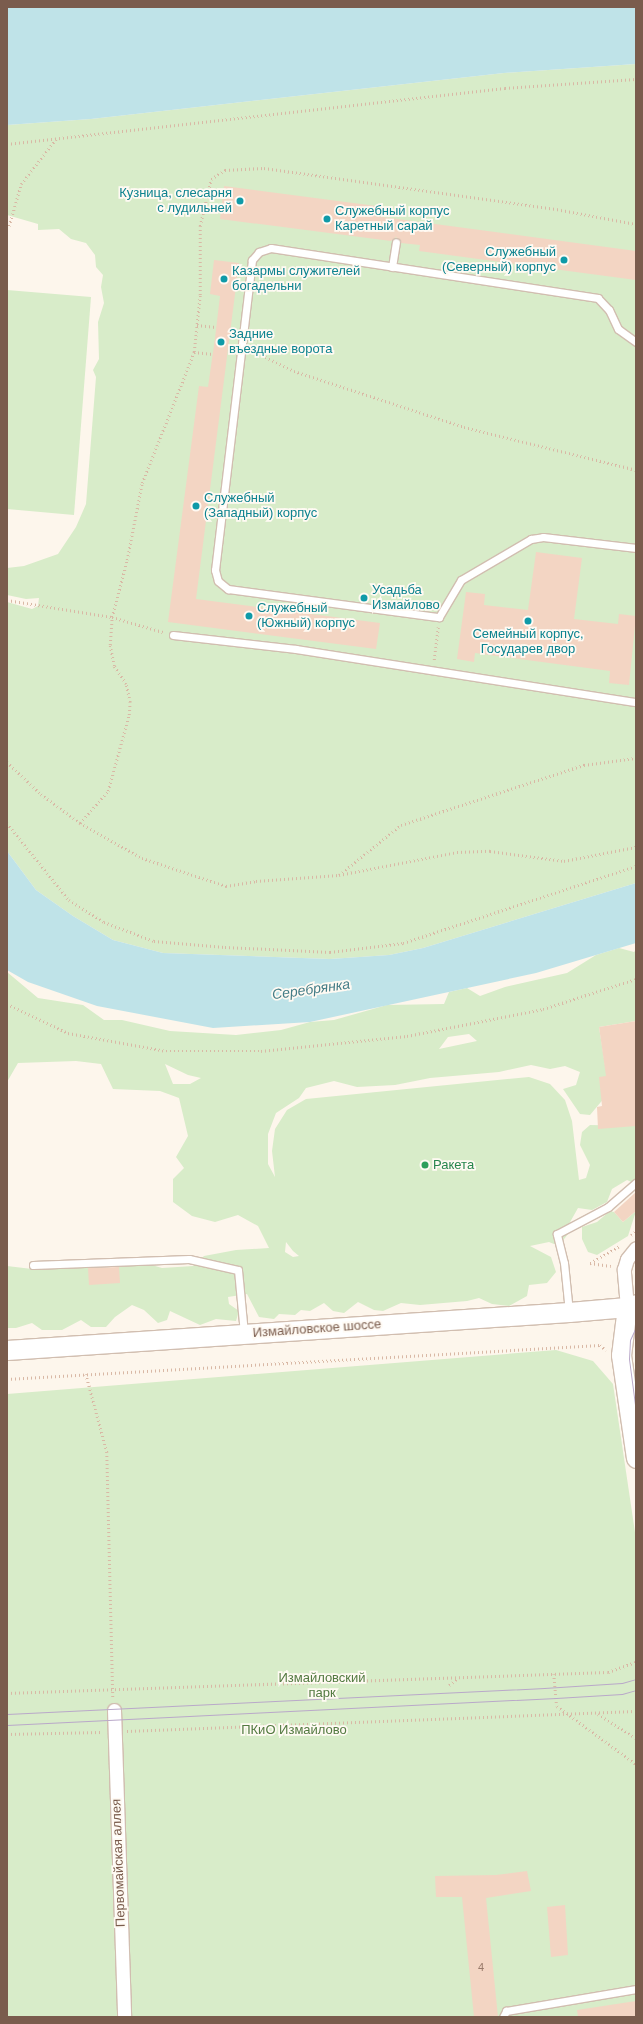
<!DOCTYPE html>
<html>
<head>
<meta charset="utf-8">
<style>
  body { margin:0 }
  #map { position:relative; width:643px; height:2024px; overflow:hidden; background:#fdf6ec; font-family:Arial,sans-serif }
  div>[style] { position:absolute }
  .green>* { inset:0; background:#d8ecc9 }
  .water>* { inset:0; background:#bfe3e8 }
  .building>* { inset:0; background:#f3d5c3 }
  .path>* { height:2.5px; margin-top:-1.25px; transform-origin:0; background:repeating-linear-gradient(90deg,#d9b8a5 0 1px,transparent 0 4px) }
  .roads { filter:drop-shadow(1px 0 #d1beb0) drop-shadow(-1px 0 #d1beb0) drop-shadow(0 1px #d1beb0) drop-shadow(0 -1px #d1beb0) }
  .lane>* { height:7px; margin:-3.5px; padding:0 3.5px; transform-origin:3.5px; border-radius:3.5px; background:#fff }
  .street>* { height:13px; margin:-6.5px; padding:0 6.5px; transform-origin:6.5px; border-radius:6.5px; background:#fff }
  .secondary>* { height:19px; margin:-9.5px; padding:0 9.5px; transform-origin:9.5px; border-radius:9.5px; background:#fff }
  .tram>* { height:1px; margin:-0.5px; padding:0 0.5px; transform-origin:0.5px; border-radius:0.5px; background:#b9a8c9 }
  .dots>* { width:11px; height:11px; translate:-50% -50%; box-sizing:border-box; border:2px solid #fffaf3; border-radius:50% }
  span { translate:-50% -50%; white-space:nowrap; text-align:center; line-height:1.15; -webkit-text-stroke:3.5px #fffaf3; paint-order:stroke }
  .number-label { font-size:11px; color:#987a6a }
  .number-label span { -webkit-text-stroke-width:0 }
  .culture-label { font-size:13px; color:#0d838f }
  .right { translate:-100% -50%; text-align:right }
  .left { translate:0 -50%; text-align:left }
  .leisure-label { font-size:13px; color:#27864d }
  .street-label { font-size:13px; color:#7a5c4d }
  .park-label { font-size:13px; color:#537a41 }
  .water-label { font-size:14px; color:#437c86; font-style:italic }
  .frame { position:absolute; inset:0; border:8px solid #7a5c4d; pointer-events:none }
</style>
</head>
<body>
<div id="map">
  <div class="green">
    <i style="clip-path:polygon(636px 64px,636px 883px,423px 948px,389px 955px,330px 959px,163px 953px,113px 940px,73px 916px,36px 890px,7px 851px,7px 602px,32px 609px,38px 606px,39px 598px,26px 599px,7px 595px,7px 568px,24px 566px,58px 554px,76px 527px,86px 504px,96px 377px,93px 370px,99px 359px,98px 322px,104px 303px,101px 287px,103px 275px,96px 267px,95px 255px,86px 243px,71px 239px,59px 229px,38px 230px,38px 224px,7px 215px,7px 125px,91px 119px,504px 73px)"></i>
    <i style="clip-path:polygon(7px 290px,91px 297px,74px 515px,7px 509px)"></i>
    <i style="clip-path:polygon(evenodd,619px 948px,634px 952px,636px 950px,636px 1021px,599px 1027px,605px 1065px,636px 1060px,590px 1115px,580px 1114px,563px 1089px,576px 1085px,580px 1072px,565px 1066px,550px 1069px,531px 1065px,499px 1072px,430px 1078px,395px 1085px,357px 1087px,334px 1081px,306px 1088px,299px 1098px,276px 1113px,268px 1134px,268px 1164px,275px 1177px,272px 1151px,275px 1129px,287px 1110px,306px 1099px,529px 1077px,550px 1084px,565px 1100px,572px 1121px,579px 1180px,586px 1178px,590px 1165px,580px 1145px,582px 1132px,590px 1125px,636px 1126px,636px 1184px,627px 1180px,612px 1189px,607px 1202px,592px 1210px,578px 1208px,565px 1231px,568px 1234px,561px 1243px,554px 1244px,549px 1242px,530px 1246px,551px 1257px,556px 1272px,547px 1283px,529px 1285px,527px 1296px,509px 1306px,492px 1304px,479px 1298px,467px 1301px,420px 1305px,401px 1303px,383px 1311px,374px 1310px,358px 1302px,344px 1313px,333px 1311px,324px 1303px,310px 1311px,301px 1310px,295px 1315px,279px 1314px,274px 1319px,259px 1317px,247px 1294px,228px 1297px,229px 1304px,239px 1311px,236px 1321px,216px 1319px,200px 1325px,170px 1311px,167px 1320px,158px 1323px,144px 1310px,132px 1305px,115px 1317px,106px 1327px,91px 1327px,81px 1320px,62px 1330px,42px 1330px,32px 1323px,16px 1328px,7px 1328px,7px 1266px,32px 1269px,88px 1266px,102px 1276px,123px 1264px,145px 1263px,162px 1268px,193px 1266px,204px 1256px,236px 1250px,269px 1248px,258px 1226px,238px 1215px,215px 1222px,192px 1216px,173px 1202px,173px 1179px,184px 1168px,176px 1157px,188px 1136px,179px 1098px,160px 1091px,113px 1089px,101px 1064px,76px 1061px,18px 1063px,7px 1082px,7px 972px,38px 998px,83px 1005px,104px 1020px,122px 1020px,170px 1031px,236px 1035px,281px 1030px,310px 1022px,334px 1020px,387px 1005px,444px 1004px,449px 992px,467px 988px,480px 996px,505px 987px,567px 973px,596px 955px,619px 948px,469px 1034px,477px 1041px,439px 1049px,448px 1037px,469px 1034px,619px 948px,165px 1064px,188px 1075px,201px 1078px,190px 1084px,173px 1084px,165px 1064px,619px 948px,286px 1242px,293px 1251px,299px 1256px,293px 1257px,285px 1252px,286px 1242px)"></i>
    <i style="clip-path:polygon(610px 1211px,614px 1212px,623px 1222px,636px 1211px,628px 1236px,597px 1255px,588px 1252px,582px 1239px,582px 1227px,597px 1222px)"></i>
    <i style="clip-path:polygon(556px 1350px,593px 1361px,613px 1384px,636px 1539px,636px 2017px,7px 2017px,7px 1394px)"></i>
  </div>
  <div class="water">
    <i style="clip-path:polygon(7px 7px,636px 7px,636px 64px,504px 73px,91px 119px,7px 125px)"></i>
    <i style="clip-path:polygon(7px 851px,36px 890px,73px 916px,113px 940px,163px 953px,330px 959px,389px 955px,423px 948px,636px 883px,636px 943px,536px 973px,310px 1022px,213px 1028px,97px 1006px,28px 982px,7px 970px)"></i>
  </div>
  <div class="building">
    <i style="clip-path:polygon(224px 186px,376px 206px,375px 216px,636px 251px,636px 280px,419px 251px,420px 245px,401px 243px,396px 237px,391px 241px,220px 219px)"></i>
    <i style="clip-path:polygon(214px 260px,239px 263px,196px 599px,380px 623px,376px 649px,168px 622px,199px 386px,208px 387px,215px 338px,220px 296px,210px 294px)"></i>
    <i style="clip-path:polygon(536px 552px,582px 558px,574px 619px,618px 624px,619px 614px,636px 616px,629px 685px,609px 683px,610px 671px,475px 653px,474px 662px,457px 659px,466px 592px,485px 594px,484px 605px,528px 610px)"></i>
    <i style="clip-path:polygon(636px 1021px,636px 1126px,598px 1129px,597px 1107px,602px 1106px,599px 1077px,606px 1076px,599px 1027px)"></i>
    <i style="clip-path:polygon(636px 1192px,636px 1211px,623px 1222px,614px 1212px)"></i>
    <i style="clip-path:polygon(119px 1267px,120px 1283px,89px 1285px,88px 1268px)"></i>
    <i style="clip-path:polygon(527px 1871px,531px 1891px,486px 1898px,498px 2017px,474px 2017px,462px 1897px,436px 1897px,435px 1876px,496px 1875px)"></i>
    <i style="clip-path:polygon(565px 1905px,568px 1955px,551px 1957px,547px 1907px)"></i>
    <i style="clip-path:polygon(636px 2001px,636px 2017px,578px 2017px,577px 2010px)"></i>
  </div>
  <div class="path">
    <i style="left:7px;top:144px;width:501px;rotate:-6.42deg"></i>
    <i style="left:505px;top:88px;width:131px;rotate:-3.9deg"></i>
    <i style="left:9px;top:226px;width:44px;rotate:-74.1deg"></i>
    <i style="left:21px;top:184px;width:57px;rotate:-52.1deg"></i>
    <i style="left:197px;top:325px;width:19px;rotate:6deg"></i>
    <i style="left:251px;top:350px;width:48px;rotate:26deg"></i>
    <i style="left:294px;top:371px;width:179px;rotate:18.2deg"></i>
    <i style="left:464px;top:427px;width:177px;rotate:14deg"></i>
    <i style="left:194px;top:352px;width:19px;rotate:6deg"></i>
    <i style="left:7px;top:600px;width:106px;rotate:9.2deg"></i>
    <i style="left:112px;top:617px;width:53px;rotate:16.4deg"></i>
    <i style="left:434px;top:660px;width:33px;rotate:-83deg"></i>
    <i style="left:7px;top:762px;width:47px;rotate:43.3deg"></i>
    <i style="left:41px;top:794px;width:49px;rotate:36.6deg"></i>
    <i style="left:80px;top:823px;width:71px;rotate:29.4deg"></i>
    <i style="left:142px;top:858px;width:89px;rotate:18.4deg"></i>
    <i style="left:226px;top:886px;width:30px;rotate:-9deg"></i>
    <i style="left:256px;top:881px;width:83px;rotate:-4.1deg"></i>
    <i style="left:339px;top:875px;width:120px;rotate:-11deg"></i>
    <i style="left:457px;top:852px;width:33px;rotate:-2deg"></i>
    <i style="left:490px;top:851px;width:75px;rotate:7.7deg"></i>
    <i style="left:564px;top:861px;width:73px;rotate:-11deg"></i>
    <i style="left:7px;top:823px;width:99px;rotate:51.2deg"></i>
    <i style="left:69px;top:900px;width:41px;rotate:32.2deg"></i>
    <i style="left:104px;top:922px;width:53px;rotate:20.8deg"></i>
    <i style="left:154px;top:941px;width:71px;rotate:4.8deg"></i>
    <i style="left:225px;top:947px;width:105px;rotate:2.7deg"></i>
    <i style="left:330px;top:952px;width:74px;rotate:-7deg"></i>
    <i style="left:403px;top:943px;width:245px;rotate:-18.3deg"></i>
    <i style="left:80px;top:823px;width:43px;rotate:-48.8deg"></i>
    <i style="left:108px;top:791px;width:79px;rotate:-74.6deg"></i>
    <i style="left:129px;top:715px;width:13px;rotate:-86deg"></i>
    <i style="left:130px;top:702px;width:18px;rotate:-103deg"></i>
    <i style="left:126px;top:684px;width:22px;rotate:-124deg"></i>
    <i style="left:114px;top:666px;width:21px;rotate:-101deg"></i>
    <i style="left:110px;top:645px;width:28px;rotate:-86deg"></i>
    <i style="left:112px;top:617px;width:59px;rotate:-75.3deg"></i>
    <i style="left:127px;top:560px;width:78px;rotate:-79deg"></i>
    <i style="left:142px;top:483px;width:141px;rotate:-68.3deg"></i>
    <i style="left:194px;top:352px;width:57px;rotate:-84deg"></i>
    <i style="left:200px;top:295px;width:69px;rotate:-90deg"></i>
    <i style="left:200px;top:226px;width:48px;rotate:-76.8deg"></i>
    <i style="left:211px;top:179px;width:17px;rotate:-33deg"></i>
    <i style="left:225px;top:170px;width:39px;rotate:-3deg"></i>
    <i style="left:264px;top:168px;width:300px;rotate:8deg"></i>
    <i style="left:561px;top:210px;width:76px;rotate:10.6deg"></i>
    <i style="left:339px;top:875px;width:80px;rotate:-38.9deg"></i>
    <i style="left:401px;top:825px;width:193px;rotate:-18.2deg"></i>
    <i style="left:584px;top:765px;width:52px;rotate:-7.7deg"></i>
    <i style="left:7px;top:1004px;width:68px;rotate:25.4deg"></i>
    <i style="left:68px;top:1033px;width:100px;rotate:10.4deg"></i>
    <i style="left:166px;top:1051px;width:95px"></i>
    <i style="left:261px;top:1051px;width:147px;rotate:-5.9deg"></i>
    <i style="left:407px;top:1036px;width:139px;rotate:-11.2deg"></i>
    <i style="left:543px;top:1009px;width:98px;rotate:-17.9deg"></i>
    <i style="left:631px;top:1235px;width:6px;rotate:-39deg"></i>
    <i style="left:590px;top:1263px;width:34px;rotate:-30deg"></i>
    <i style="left:590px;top:1263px;width:21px;rotate:8deg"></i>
    <i style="left:86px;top:1374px;width:81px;rotate:74.9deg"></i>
    <i style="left:107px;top:1452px;width:246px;rotate:88.6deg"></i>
    <i style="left:7px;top:1379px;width:594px;rotate:-3.28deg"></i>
    <i style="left:600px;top:1345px;width:8px;rotate:40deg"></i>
    <i style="left:554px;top:1674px;width:32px;rotate:85deg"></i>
    <i style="left:557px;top:1706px;width:98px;rotate:36.3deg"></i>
    <i style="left:449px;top:1685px;width:11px;rotate:-38deg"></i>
    <i style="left:7px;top:1693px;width:601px;rotate:-2deg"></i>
    <i style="left:608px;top:1672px;width:30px;rotate:-20deg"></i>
    <i style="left:598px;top:1714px;width:45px;rotate:32.3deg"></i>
    <i style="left:127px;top:1731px;width:509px;rotate:-2.25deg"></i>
    <i style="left:7px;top:1734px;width:95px;rotate:-1.2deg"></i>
  </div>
  <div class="roads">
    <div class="lane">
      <i style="left:392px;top:267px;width:25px;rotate:-81deg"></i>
      <i style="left:636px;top:342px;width:22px;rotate:-144deg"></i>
      <i style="left:618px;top:329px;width:21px;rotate:-115deg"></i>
      <i style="left:609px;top:310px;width:16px;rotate:-133deg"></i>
      <i style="left:598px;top:298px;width:331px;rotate:-171.3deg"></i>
      <i style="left:271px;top:248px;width:13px;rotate:162deg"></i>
      <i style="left:259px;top:252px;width:11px;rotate:131deg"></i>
      <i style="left:252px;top:260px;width:312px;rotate:96.8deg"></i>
      <i style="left:215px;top:570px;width:11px;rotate:75deg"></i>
      <i style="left:218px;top:581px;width:13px;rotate:39deg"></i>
      <i style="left:228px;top:589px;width:213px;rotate:7.6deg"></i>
      <i style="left:439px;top:617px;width:43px;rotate:-59.3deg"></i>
      <i style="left:461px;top:580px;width:81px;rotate:-30.4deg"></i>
      <i style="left:531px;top:539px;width:12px;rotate:-9deg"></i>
      <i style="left:543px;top:537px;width:94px;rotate:6.7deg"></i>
      <i style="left:173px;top:635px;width:124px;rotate:6.5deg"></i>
      <i style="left:296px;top:649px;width:344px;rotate:8.9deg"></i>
      <i style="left:33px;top:1265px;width:156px;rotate:-2.2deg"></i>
      <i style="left:189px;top:1259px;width:50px;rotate:12.7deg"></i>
      <i style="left:238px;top:1270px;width:64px;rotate:84.6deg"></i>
      <i style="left:569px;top:1312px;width:49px;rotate:-95.8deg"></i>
      <i style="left:564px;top:1263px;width:30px;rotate:-104deg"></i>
      <i style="left:557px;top:1234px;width:58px;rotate:-27.9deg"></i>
      <i style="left:608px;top:1207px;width:37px;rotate:-41deg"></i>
      <i style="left:503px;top:2017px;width:7px;rotate:-63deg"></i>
      <i style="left:506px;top:2011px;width:132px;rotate:-9.6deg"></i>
    </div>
    <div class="street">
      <i style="left:627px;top:1307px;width:38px;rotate:-95deg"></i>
      <i style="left:624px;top:1269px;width:10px;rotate:-73deg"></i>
      <i style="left:627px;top:1259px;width:14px;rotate:-51deg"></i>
      <i style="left:114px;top:1710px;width:307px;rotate:88.1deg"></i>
    </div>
    <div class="secondary">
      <i style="left:627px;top:1307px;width:48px;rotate:97.1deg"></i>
      <i style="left:621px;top:1355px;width:104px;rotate:81.7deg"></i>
      <i style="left:7px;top:1350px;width:563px;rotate:-3.87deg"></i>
      <i style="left:569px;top:1312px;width:58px;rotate:-4.9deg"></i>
      <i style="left:627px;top:1307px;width:9px;rotate:-18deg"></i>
    </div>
  </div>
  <div class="tram">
    <i style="left:636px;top:1327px;width:14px;rotate:115deg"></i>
    <i style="left:630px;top:1340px;width:19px;rotate:93deg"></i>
    <i style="left:629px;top:1359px;width:53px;rotate:82.5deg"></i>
    <i style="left:7px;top:1714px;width:538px;rotate:-2.77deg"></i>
    <i style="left:544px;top:1688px;width:78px;rotate:-3.7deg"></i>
    <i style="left:622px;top:1683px;width:15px;rotate:-16deg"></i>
    <i style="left:7px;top:1725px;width:550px;rotate:-2.82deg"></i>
    <i style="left:556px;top:1698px;width:66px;rotate:-3.5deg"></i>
    <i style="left:622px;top:1694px;width:15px;rotate:-16deg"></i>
  </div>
  <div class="dots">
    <i style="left:240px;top:201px;background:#0f9aa8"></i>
    <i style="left:327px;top:219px;background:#0f9aa8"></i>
    <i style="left:564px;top:260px;background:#0f9aa8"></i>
    <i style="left:224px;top:279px;background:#0f9aa8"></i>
    <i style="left:221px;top:342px;background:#0f9aa8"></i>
    <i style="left:196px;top:506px;background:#0f9aa8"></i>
    <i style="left:364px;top:598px;background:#0f9aa8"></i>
    <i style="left:249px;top:616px;background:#0f9aa8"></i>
    <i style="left:528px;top:621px;background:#0f9aa8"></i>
    <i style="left:425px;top:1165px;background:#2e9e5b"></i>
  </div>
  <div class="number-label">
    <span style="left:481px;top:1967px">4</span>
  </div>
  <div class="culture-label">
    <span class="right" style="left:232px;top:201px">Кузница, слесарня<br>с лудильней</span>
    <span class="left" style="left:335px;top:219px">Служебный корпус<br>Каретный сарай</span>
    <span class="right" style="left:556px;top:260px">Служебный<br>(Северный) корпус</span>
    <span class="left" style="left:232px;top:279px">Казармы служителей<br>богадельни</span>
    <span class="left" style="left:229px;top:342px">Задние<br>въездные ворота</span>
    <span class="left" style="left:204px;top:506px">Служебный<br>(Западный) корпус</span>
    <span class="left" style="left:372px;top:598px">Усадьба<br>Измайлово</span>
    <span class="left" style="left:257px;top:616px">Служебный<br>(Южный) корпус</span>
    <span style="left:528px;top:642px">Семейный корпус,<br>Государев двор</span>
  </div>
  <div class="leisure-label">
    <span class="left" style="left:433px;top:1165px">Ракета</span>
  </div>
  <div class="street-label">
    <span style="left:317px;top:1329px;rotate:-4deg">Измайловское шоссе</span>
    <span style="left:119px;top:1863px;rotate:-92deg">Первомайская аллея</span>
  </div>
  <div class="park-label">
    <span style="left:322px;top:1686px">Измайловский<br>парк</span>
    <span style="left:294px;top:1730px">ПКиО Измайлово</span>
  </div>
  <div class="water-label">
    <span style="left:311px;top:989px;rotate:-8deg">Серебрянка</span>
  </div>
  <div class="frame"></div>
</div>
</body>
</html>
